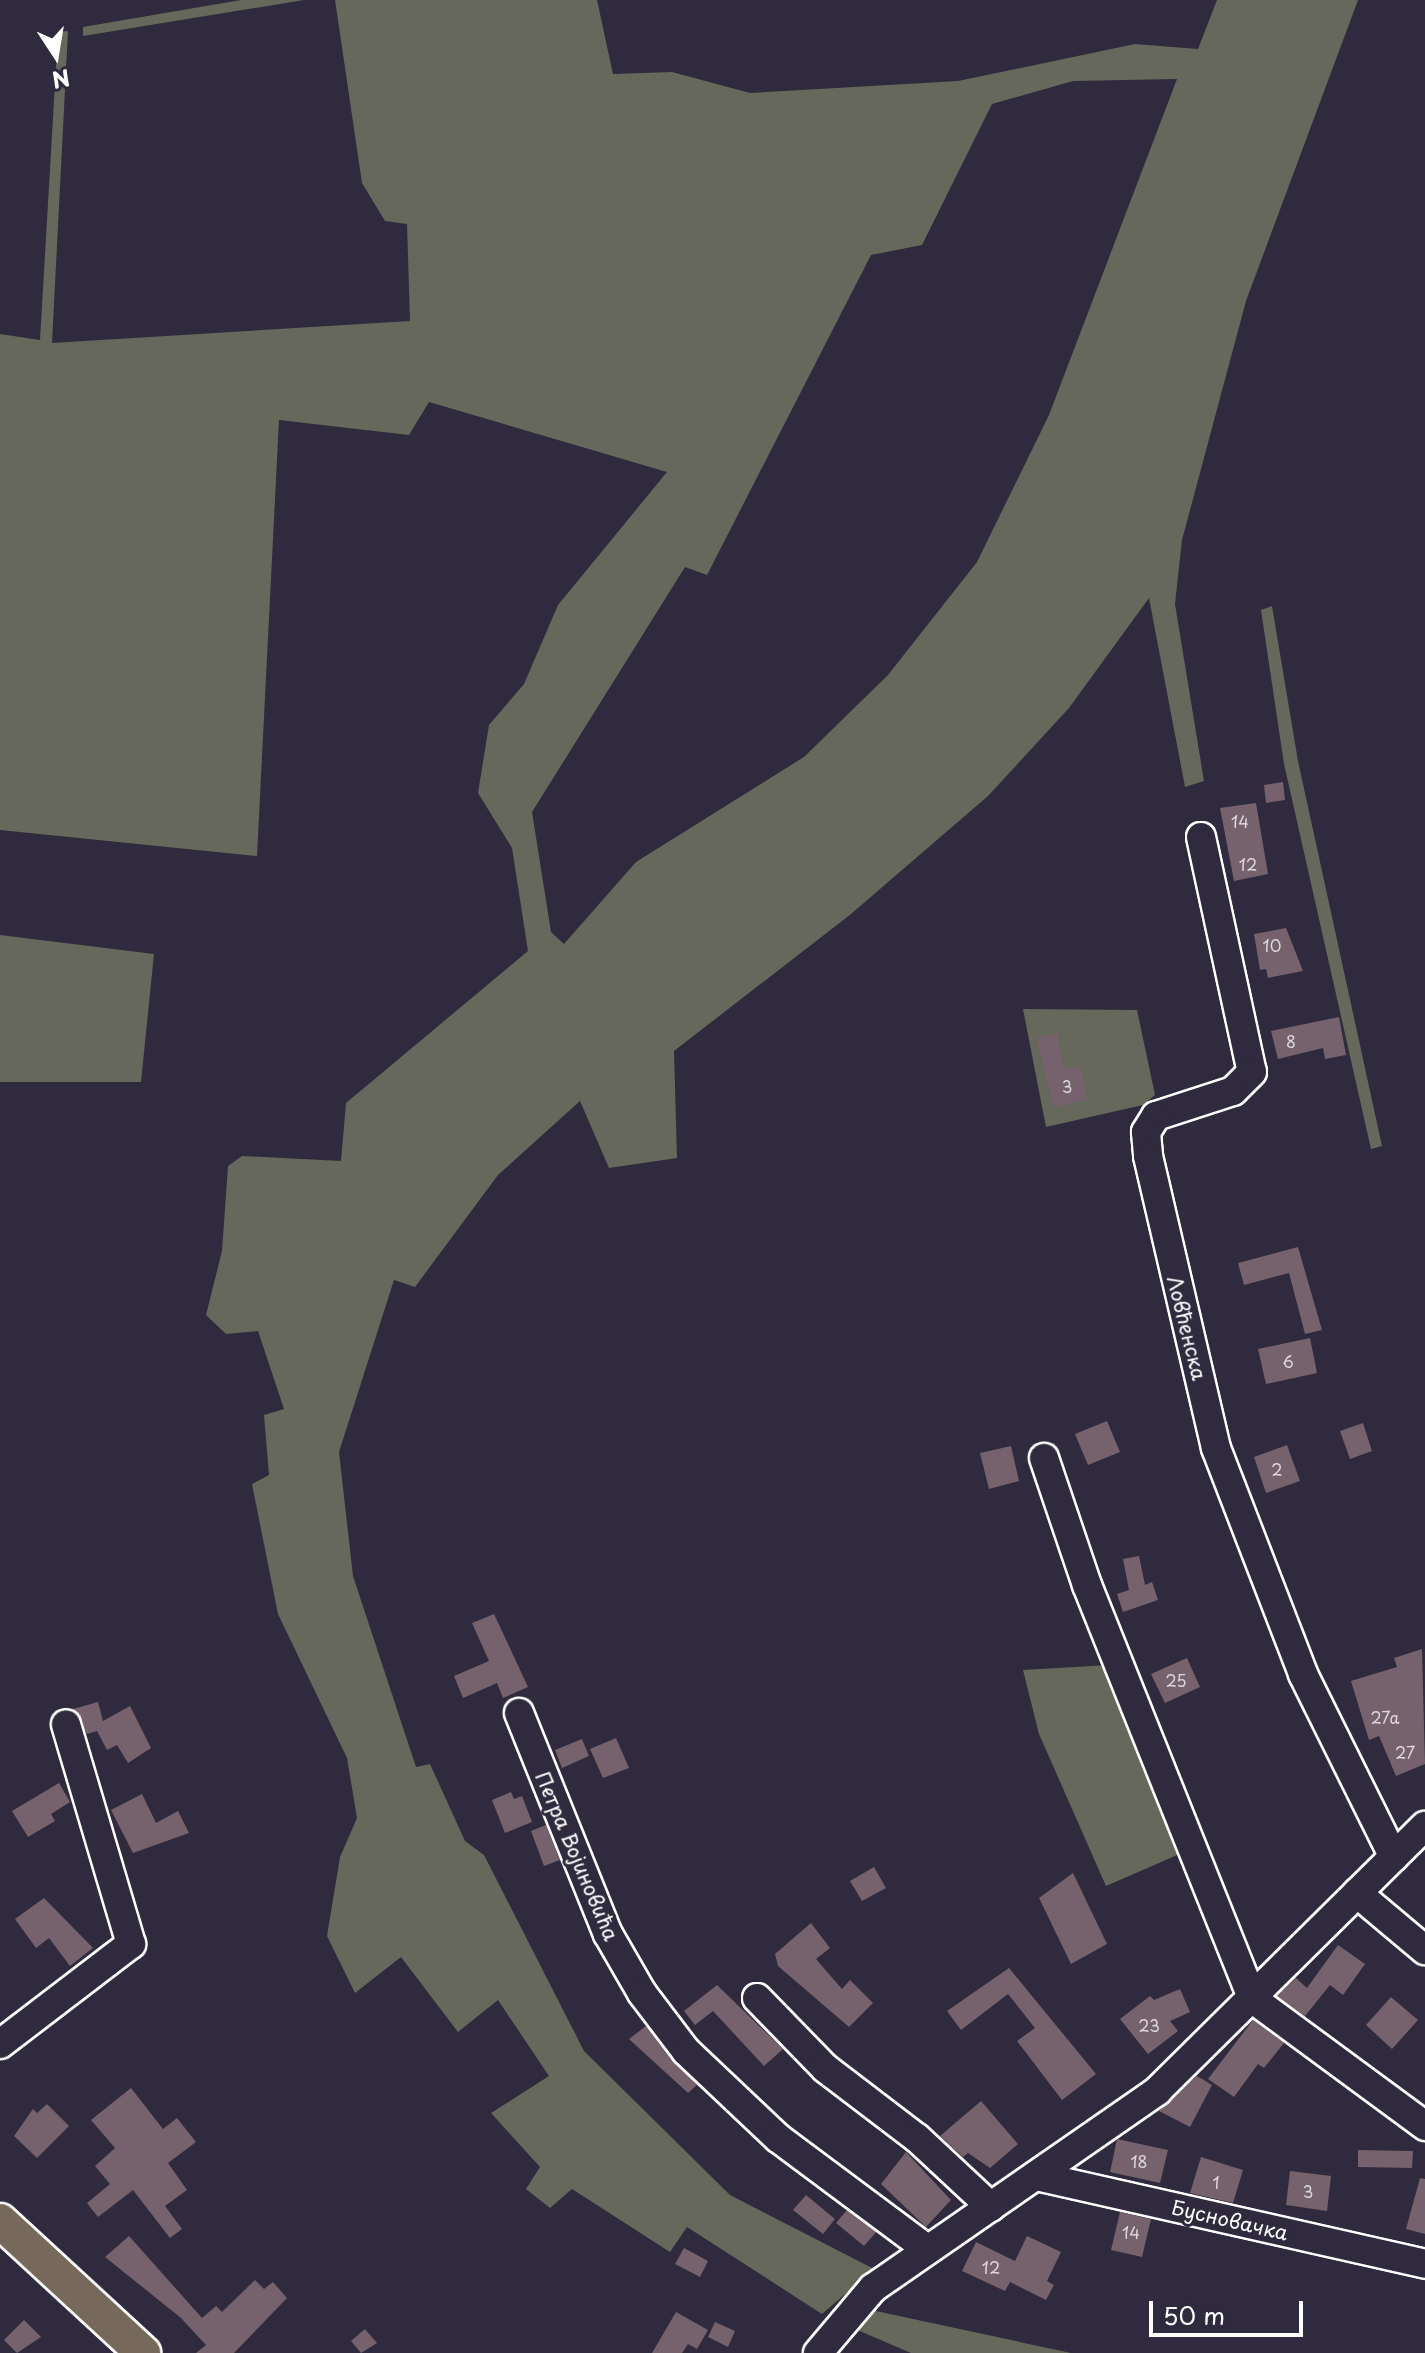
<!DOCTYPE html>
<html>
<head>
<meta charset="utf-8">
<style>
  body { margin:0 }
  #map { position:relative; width:1425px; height:2353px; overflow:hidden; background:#2f2a3d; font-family:"Playpen Sans",sans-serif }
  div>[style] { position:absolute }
  .green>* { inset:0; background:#65685a }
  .building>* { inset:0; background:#76626c }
  .roads { filter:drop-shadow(2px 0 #fff) drop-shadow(-2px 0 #fff) drop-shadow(0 2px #fff) drop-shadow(0 -2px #fff) }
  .minor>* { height:28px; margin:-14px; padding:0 14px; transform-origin:14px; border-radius:14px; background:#2f2a3d }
  .major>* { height:34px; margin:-17px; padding:0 17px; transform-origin:17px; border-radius:17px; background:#76695c }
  span { translate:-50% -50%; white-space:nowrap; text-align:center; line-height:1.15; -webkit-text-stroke:6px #2f2a3d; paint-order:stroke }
  .number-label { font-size:16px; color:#ddd8da }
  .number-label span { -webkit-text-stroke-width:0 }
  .street-label { font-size:20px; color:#fff }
  .north { position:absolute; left:16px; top:16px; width:80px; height:80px; -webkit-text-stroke:6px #2f2a3d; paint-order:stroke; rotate:168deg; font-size:22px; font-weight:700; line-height:32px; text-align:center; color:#fff }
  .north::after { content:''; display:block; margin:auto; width:28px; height:36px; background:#fff; clip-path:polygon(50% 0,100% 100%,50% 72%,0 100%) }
  .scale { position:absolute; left:1149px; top:2301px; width:154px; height:36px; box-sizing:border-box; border:4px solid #fff; border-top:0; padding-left:10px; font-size:24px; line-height:28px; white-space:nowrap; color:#fff; -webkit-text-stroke:6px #2f2a3d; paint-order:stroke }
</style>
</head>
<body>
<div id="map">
  <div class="green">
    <i style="clip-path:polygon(241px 0,304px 0,83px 36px,83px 27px)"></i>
    <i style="clip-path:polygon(evenodd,335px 0,597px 0,613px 74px,672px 72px,750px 93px,958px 81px,1135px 44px,1198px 49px,1217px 0,1358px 0,1246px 301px,1182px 540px,1175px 604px,1204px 781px,1185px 787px,1149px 598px,1069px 708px,988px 796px,851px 914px,674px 1051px,677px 1158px,609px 1168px,580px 1101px,498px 1175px,415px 1287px,394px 1280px,339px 1452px,353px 1576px,416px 1767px,430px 1764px,465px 1841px,484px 1855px,584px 2051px,730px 2195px,874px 2269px,822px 2314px,687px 2227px,670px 2252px,572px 2189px,550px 2208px,526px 2189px,540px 2167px,491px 2113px,549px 2076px,498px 2000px,458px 2032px,401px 1957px,355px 1993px,327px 1936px,340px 1857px,357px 1818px,347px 1758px,278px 1614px,252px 1484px,269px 1475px,264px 1415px,284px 1409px,258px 1331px,226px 1334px,206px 1315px,222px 1251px,228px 1166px,242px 1156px,341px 1161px,346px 1103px,528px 951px,512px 848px,478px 793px,489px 725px,524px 684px,558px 605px,667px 472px,429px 402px,409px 435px,279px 420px,257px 856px,0 830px,0 334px,40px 340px,58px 32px,68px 31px,52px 343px,410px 321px,407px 224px,385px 221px,362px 183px,335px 0,1177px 79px,1049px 415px,977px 562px,888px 675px,804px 757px,636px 862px,564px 944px,551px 932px,532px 812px,685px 567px,707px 575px,871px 255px,922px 245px,992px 104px,1073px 81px,1177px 79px)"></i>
    <i style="clip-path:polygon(1272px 606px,1298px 761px,1382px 1146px,1371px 1149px,1284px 764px,1261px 610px)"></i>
    <i style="clip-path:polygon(0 935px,154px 954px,141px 1082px,0 1082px)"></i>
    <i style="clip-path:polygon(1023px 1009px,1137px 1010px,1155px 1095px,1143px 1105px,1046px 1127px)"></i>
    <i style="clip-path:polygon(1109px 1665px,1182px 1853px,1106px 1886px,1039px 1734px,1023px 1670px)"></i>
    <i style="clip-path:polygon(862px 2308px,1071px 2353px,911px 2353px,848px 2326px)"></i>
  </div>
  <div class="building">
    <i style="clip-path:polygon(1283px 782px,1285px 800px,1266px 803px,1264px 785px)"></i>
    <i style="clip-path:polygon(1256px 803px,1268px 874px,1234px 881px,1220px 808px)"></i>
    <i style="clip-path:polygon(1286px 928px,1303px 971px,1268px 978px,1266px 969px,1260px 970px,1254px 934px)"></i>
    <i style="clip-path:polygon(1339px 1017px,1346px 1055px,1325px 1059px,1323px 1048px,1278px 1059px,1271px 1031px)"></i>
    <i style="clip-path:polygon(1057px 1033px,1064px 1069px,1081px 1066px,1087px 1100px,1053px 1107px,1036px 1037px)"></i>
    <i style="clip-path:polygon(1298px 1247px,1322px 1330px,1305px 1334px,1289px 1273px,1244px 1285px,1238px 1263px)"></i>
    <i style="clip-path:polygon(1310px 1338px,1317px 1373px,1266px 1384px,1258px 1349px)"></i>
    <i style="clip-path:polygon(1107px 1421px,1120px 1452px,1088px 1465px,1075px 1434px)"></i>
    <i style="clip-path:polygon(1363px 1423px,1372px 1451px,1350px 1459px,1340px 1431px)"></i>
    <i style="clip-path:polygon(1287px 1445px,1300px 1481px,1266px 1493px,1254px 1457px)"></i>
    <i style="clip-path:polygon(1011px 1446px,1019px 1481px,989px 1489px,980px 1453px)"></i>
    <i style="clip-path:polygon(1139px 1556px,1145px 1585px,1152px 1582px,1158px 1600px,1123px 1612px,1117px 1594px,1129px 1590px,1123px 1559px)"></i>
    <i style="clip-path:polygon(494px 1614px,528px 1687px,503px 1698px,497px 1683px,463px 1698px,454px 1676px,489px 1661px,472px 1623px)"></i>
    <i style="clip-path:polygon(1422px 1649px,1425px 1764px,1396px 1776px,1379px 1736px,1369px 1740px,1351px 1681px,1397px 1667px,1394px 1658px)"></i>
    <i style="clip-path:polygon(1187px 1658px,1200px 1687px,1165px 1703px,1151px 1674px)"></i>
    <i style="clip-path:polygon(98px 1702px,103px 1721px,130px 1706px,151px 1748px,128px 1763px,117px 1745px,107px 1750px,97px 1731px,87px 1734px,73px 1709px)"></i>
    <i style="clip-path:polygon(616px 1738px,629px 1768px,603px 1778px,590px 1749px)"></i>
    <i style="clip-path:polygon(582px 1739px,589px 1756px,562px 1768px,555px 1750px)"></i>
    <i style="clip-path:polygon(59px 1783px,70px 1802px,51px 1814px,55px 1821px,28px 1837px,12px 1811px)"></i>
    <i style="clip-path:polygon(511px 1792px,514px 1799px,522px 1796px,532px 1822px,505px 1833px,492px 1800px)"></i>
    <i style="clip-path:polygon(142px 1794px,156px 1823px,178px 1811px,189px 1833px,133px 1853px,111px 1810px)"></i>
    <i style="clip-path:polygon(546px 1825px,560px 1860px,544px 1866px,531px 1831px)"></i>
    <i style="clip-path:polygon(874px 1867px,886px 1888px,862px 1901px,850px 1881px)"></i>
    <i style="clip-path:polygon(1073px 1873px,1107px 1944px,1071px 1964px,1039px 1898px)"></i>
    <i style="clip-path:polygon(44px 1898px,93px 1948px,70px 1966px,49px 1938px,36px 1948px,15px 1919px)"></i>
    <i style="clip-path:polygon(811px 1923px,830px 1948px,816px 1959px,842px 1989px,850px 1980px,873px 2003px,849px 2027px,778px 1966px,775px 1954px)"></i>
    <i style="clip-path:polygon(1338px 1945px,1365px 1964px,1343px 1995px,1330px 1985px,1305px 2016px,1277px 1996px,1296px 1978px,1307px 1988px)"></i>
    <i style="clip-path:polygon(1009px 1968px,1096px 2074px,1062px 2100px,1017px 2041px,1035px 2028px,1008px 1994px,961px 2030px,947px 2011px)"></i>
    <i style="clip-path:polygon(717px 1985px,783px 2049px,764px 2066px,713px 2011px,695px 2025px,684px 2011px)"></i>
    <i style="clip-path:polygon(1180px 1989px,1190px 2012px,1170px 2021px,1178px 2031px,1148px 2054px,1120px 2019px,1150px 1996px,1154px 2000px)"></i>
    <i style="clip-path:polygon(1391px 1997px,1418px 2020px,1392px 2049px,1366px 2025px)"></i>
    <i style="clip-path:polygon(1253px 2020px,1284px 2043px,1264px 2068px,1258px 2064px,1234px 2097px,1208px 2079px)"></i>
    <i style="clip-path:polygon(646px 2026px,697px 2085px,688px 2093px,629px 2039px)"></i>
    <i style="clip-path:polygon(1197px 2076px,1212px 2085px,1190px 2127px,1159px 2111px)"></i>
    <i style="clip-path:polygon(131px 2088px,163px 2129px,177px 2118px,196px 2142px,168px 2163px,187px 2190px,165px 2206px,182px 2229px,170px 2238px,133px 2190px,98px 2217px,87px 2203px,110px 2184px,95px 2166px,115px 2148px,91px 2120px)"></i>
    <i style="clip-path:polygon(981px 2101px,1018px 2144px,990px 2168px,968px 2153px,963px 2157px,940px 2136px)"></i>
    <i style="clip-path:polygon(47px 2104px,69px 2126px,37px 2158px,14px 2136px,33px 2109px,37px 2113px)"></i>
    <i style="clip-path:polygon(1117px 2139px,1168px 2150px,1160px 2183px,1110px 2172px)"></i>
    <i style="clip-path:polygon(1358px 2150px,1413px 2151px,1412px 2168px,1358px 2167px)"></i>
    <i style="clip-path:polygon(906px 2152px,951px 2200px,926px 2227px,881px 2184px)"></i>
    <i style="clip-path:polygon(1201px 2157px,1243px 2170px,1233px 2203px,1190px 2193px)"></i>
    <i style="clip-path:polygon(1290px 2171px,1331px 2176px,1327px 2211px,1286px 2205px)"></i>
    <i style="clip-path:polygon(1420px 2178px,1425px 2179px,1425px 2234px,1406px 2229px)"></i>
    <i style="clip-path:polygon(806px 2195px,835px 2219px,823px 2234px,793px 2210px)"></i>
    <i style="clip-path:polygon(847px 2210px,876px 2232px,864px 2246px,836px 2223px)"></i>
    <i style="clip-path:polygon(1120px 2212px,1151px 2219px,1142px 2257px,1111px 2250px)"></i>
    <i style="clip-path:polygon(129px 2236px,202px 2318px,216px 2306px,222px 2312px,255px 2280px,264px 2289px,273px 2282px,287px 2298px,234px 2353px,196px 2353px,206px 2345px,181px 2318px,105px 2257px)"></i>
    <i style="clip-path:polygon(1027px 2236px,1061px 2252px,1047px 2281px,1054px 2285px,1046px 2300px,1010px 2282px,1005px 2291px,962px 2271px,976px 2242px,1015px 2261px)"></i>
    <i style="clip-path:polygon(684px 2248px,708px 2261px,700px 2277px,675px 2264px)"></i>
    <i style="clip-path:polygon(676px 2312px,708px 2330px,697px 2349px,688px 2344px,682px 2353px,652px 2353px)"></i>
    <i style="clip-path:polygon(24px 2320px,41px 2337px,17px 2353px,4px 2340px)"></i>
    <i style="clip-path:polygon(715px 2322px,735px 2331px,728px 2347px,708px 2337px)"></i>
    <i style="clip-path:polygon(365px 2329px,377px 2343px,361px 2353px,351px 2341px)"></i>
  </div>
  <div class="roads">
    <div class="minor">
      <i style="left:1201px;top:837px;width:240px;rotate:77.8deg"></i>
      <i style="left:1252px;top:1072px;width:27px;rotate:135deg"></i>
      <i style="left:1233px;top:1091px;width:81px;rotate:162deg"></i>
      <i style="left:1156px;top:1116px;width:19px;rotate:122deg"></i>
      <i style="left:1146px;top:1132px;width:24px;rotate:85deg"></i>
      <i style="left:1148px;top:1156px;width:300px;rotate:76.9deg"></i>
      <i style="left:1216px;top:1448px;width:242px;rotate:68.9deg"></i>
      <i style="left:1303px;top:1674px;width:204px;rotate:63.6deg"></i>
      <i style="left:1044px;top:1458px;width:134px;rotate:71.3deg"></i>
      <i style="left:1087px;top:1585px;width:446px;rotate:68.2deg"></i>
      <i style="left:1253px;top:1999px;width:214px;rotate:36.4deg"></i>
      <i style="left:519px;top:1713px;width:238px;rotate:68.1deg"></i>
      <i style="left:608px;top:1934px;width:68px;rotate:60deg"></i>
      <i style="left:642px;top:1993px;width:73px;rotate:52.8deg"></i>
      <i style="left:686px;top:2051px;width:127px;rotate:43.4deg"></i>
      <i style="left:778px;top:2138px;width:187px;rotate:36.7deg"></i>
      <i style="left:1357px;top:1893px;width:89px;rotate:40deg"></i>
      <i style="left:757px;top:1998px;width:98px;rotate:45.8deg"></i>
      <i style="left:825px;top:2068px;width:116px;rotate:37.3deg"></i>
      <i style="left:917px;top:2138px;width:101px;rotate:43deg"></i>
      <i style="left:0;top:2044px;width:165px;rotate:-37.4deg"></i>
      <i style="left:131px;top:1944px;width:229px;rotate:-106.5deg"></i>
      <i style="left:1036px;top:2176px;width:399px;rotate:12.7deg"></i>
      <i style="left:818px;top:2353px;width:85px;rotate:-49.8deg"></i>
      <i style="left:873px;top:2288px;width:346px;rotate:-34.7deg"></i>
      <i style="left:1157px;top:2091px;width:377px;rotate:-44.7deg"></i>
    </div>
    <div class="major">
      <i style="left:0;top:2221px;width:195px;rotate:42.7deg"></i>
    </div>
  </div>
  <div class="number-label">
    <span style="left:1240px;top:821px">14</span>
    <span style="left:1248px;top:864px">12</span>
    <span style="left:1272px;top:945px">10</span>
    <span style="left:1291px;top:1041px">8</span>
    <span style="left:1067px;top:1086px">3</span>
    <span style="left:1288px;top:1361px">6</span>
    <span style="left:1277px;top:1469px">2</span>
    <span style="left:1176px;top:1680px">25</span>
    <span style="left:1385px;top:1717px">27a</span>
    <span style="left:1405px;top:1752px">27</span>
    <span style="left:1149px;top:2025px">23</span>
    <span style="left:1139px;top:2161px">18</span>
    <span style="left:1216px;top:2182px">1</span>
    <span style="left:1308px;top:2191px">3</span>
    <span style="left:1131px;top:2232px">14</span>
    <span style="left:991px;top:2267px">12</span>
  </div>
  <div class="street-label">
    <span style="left:1187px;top:1328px;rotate:76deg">Ловћенска</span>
    <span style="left:577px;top:1856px;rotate:67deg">Петра Војиновића</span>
    <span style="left:1230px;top:2220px;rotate:13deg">Бусновачка</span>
  </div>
  <div class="north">N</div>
  <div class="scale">50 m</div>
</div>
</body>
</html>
